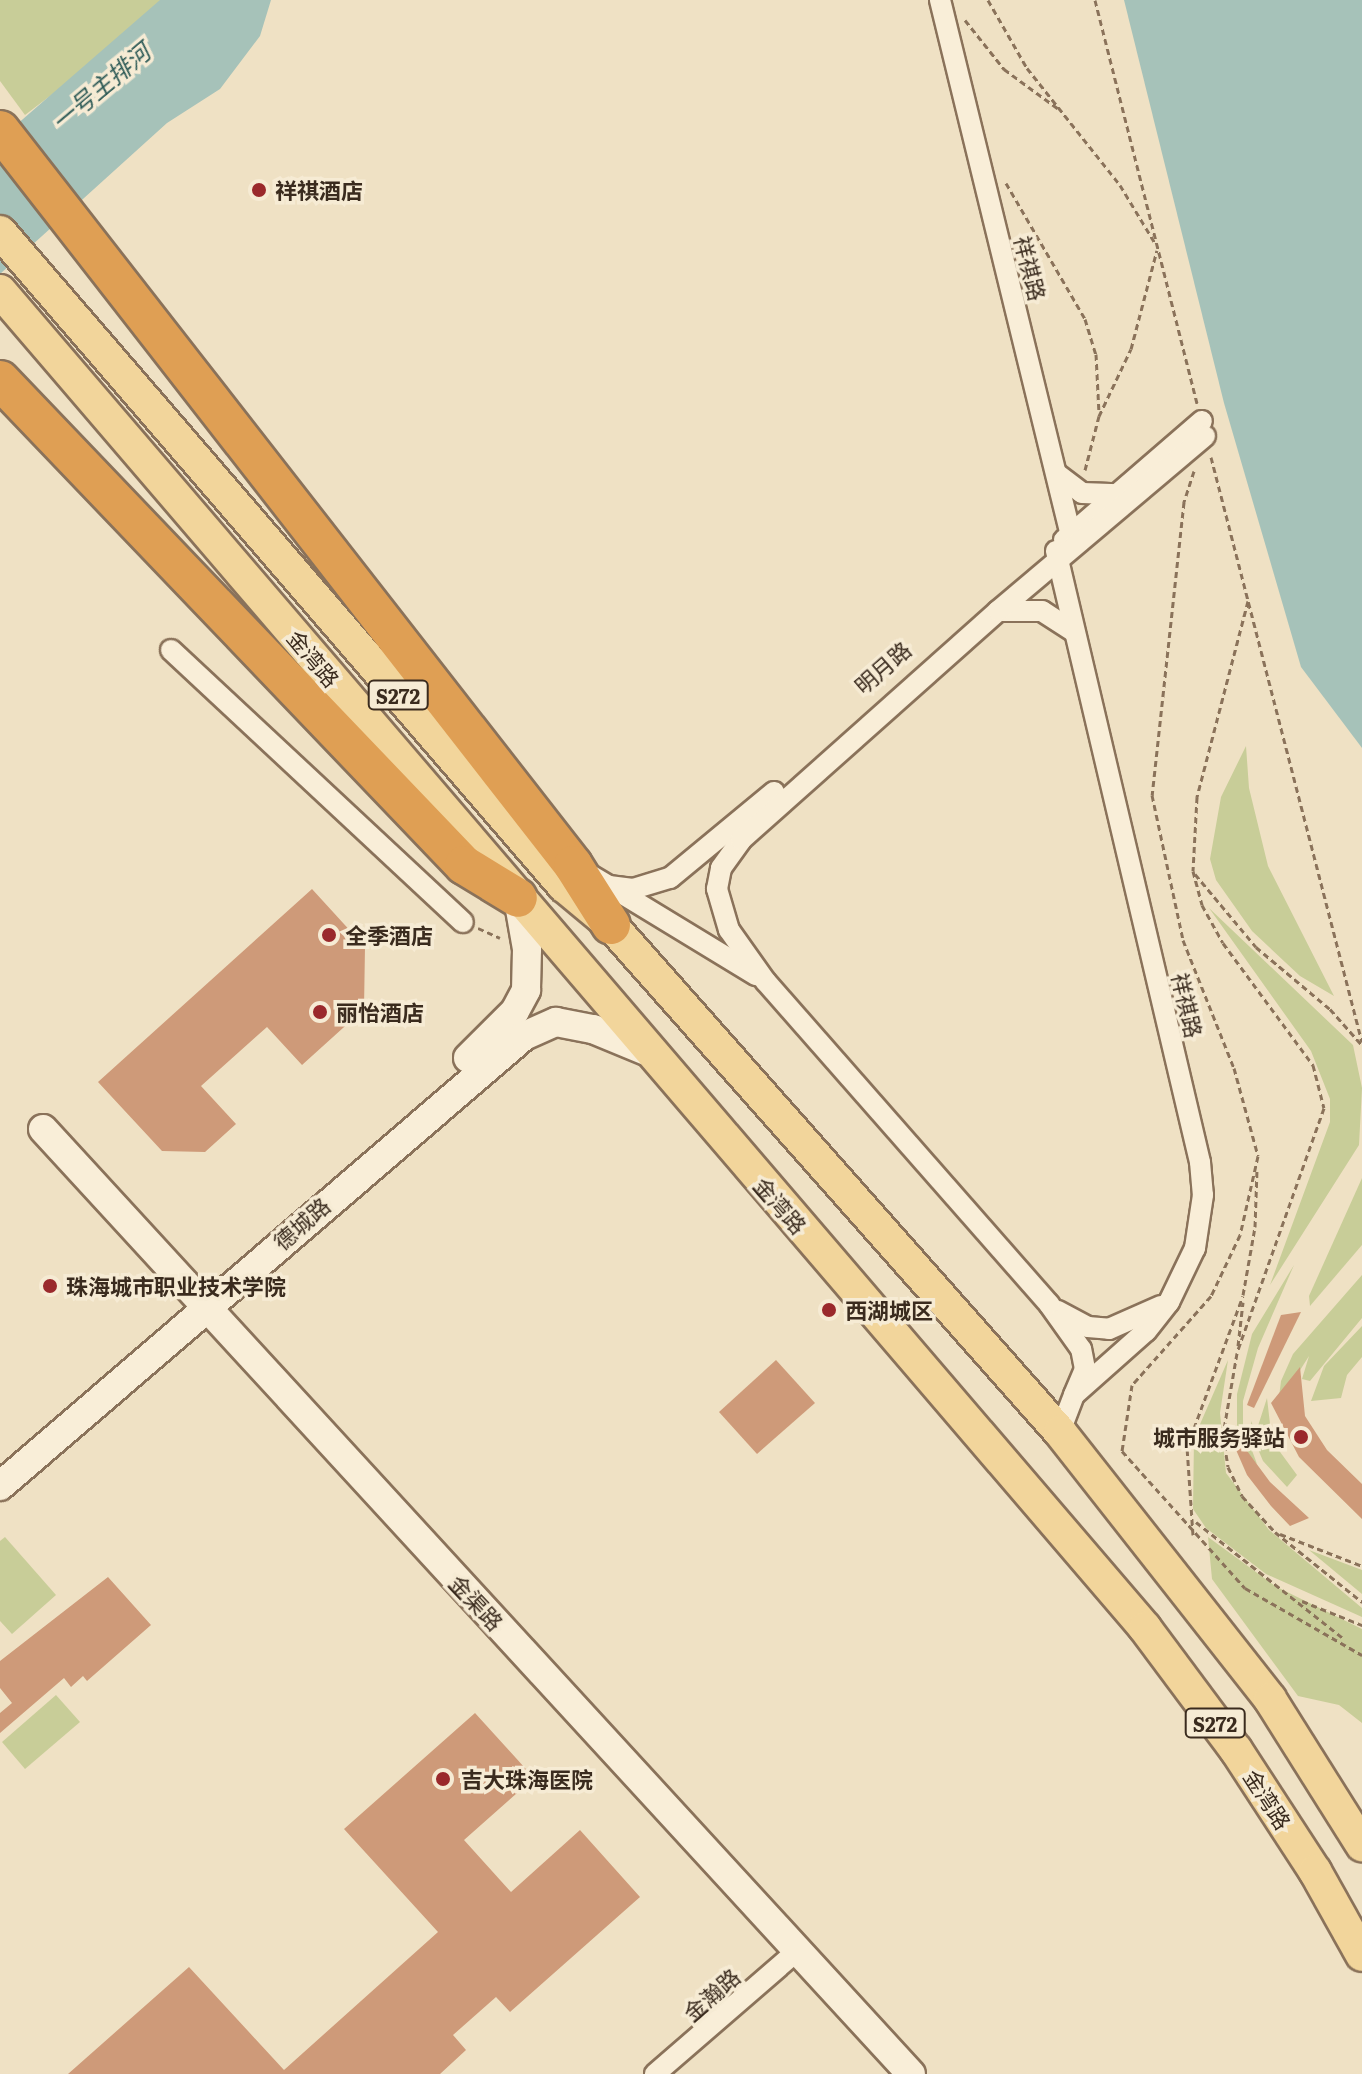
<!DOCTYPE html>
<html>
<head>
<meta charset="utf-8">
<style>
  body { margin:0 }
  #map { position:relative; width:1362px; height:2074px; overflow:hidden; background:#efe1c4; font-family:Literata,"Noto Sans SC",serif }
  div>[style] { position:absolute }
  .green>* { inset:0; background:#c8cd98 }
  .water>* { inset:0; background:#a6c2b9 }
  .building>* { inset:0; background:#ce9a79 }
  .path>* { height:3px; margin-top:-1.5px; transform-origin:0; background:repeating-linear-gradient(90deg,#8a725a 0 6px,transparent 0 10px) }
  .roads { filter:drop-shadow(2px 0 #8a725a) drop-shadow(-2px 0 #8a725a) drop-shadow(0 2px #8a725a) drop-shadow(0 -2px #8a725a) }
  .street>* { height:20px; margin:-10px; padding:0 10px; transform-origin:10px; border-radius:10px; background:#f9eed8 }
  .secondary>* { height:28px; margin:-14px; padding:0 14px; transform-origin:14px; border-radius:14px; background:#f9eed8 }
  .primary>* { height:32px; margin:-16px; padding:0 16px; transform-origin:16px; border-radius:16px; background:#f2d59b }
  .highway>* { height:38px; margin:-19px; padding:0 19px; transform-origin:19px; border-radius:19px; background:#df9f54 }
  .dots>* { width:22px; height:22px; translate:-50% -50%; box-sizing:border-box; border:4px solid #f6ebd4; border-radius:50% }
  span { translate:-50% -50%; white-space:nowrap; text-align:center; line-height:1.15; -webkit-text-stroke:7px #f6ebd4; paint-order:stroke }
  .shield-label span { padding:2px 6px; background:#f6ebd4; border:2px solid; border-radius:6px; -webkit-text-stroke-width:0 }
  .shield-label { font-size:20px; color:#3a2b1e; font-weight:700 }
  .poi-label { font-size:22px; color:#3a2b1e; font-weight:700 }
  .left { translate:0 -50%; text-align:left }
  .right { translate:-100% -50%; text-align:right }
  .street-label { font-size:22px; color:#3a2b1e }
  .water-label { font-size:24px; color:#2d5a56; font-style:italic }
</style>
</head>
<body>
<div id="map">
  <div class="green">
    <i style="clip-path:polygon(0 0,163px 0,130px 35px,25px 115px,0 81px)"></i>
    <i style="clip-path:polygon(1246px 746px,1249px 788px,1268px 866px,1334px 996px,1300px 976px,1252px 931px,1216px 880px,1210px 859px,1221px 797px)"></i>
    <i style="clip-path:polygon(1209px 908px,1353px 1045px,1362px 1088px,1359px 1145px,1270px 1285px,1330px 1122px,1330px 1099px,1311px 1051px)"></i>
    <i style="clip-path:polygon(1362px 1178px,1362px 1245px,1310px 1306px,1309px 1296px)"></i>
    <i style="clip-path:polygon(1294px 1265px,1258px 1348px,1243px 1401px,1243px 1426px,1257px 1464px,1237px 1449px,1237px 1394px,1252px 1334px)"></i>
    <i style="clip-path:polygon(1362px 1275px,1362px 1318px,1310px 1381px,1302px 1379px,1309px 1356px,1278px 1405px,1281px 1381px,1293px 1354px)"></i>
    <i style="clip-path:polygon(1362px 1326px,1362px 1357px,1347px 1375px,1341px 1398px,1311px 1401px,1324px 1366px)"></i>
    <i style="clip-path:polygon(1228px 1360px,1220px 1413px,1226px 1473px,1269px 1530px,1362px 1608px,1362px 1617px,1266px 1574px,1206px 1528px,1193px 1509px,1194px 1438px)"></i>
    <i style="clip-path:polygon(1267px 1398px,1272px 1441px,1297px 1475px,1287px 1487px,1263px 1461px,1252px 1435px,1251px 1421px,1256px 1432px)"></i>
    <i style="clip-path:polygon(5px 1537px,56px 1595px,12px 1634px,0 1621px,0 1541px)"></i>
    <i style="clip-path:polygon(1208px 1537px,1275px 1586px,1362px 1629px,1362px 1723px,1339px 1705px,1298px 1696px,1212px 1579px)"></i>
    <i style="clip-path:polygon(1309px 1550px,1362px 1570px,1362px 1594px)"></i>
    <i style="clip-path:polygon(56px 1695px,80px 1722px,25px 1769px,2px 1742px)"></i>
  </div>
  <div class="water">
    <i style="clip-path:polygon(160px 0,271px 0,260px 36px,220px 89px,167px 123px,0 274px,0 139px)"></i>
    <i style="clip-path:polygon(1124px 0,1362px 0,1362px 748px,1301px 667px,1224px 403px)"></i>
  </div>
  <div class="building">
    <i style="clip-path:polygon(312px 889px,365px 947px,364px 1009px,302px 1065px,267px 1027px,201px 1086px,236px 1124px,205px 1152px,162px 1151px,98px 1082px)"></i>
    <i style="clip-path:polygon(1301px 1312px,1254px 1408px,1247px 1405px,1281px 1315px)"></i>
    <i style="clip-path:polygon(776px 1360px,815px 1403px,757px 1454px,719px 1412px)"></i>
    <i style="clip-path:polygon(1300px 1367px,1305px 1416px,1327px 1450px,1362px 1484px,1362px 1519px,1299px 1457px,1271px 1403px)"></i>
    <i style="clip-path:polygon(1239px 1440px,1270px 1482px,1309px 1518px,1290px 1526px,1271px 1506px,1247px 1475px,1233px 1443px)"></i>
    <i style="clip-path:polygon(108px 1577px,151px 1625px,87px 1681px,83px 1676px,71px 1687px,64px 1678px,0 1733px,0 1713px,12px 1703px,0 1688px,0 1661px)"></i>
    <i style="clip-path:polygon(475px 1713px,534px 1778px,464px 1840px,511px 1892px,580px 1830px,640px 1897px,510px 2012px,496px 1997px,453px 2035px,466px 2050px,440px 2074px,68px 2074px,189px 1967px,284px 2070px,438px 1932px,344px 1829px)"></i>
  </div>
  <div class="path">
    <i style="left:988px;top:0;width:78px;rotate:60.2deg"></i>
    <i style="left:1027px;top:68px;width:149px;rotate:51.5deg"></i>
    <i style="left:1120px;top:185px;width:68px;rotate:58.9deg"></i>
    <i style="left:1095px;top:0;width:416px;rotate:75.8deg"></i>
    <i style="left:965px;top:20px;width:63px;rotate:51.5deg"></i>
    <i style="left:1004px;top:69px;width:69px;rotate:36.2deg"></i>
    <i style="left:1006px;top:183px;width:157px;rotate:59.8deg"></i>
    <i style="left:1085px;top:319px;width:37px;rotate:73deg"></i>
    <i style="left:1096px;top:354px;width:59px;rotate:87.1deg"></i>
    <i style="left:1211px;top:457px;width:604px;rotate:75.53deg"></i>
    <i style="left:1085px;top:470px;width:56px;rotate:-75.5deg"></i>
    <i style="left:1099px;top:416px;width:74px;rotate:-64.5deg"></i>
    <i style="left:1131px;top:349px;width:102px;rotate:-75.3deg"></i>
    <i style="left:1194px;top:471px;width:33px;rotate:108deg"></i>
    <i style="left:1184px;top:502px;width:295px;rotate:96.2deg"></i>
    <i style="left:1152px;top:795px;width:148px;rotate:77.9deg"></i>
    <i style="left:1183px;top:940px;width:138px;rotate:68.3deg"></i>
    <i style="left:1234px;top:1068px;width:91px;rotate:74.7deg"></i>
    <i style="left:1258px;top:1156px;width:81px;rotate:102.8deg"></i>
    <i style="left:1240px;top:1235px;width:68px;rotate:115.4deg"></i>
    <i style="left:1211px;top:1296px;width:119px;rotate:131.6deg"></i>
    <i style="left:1132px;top:1385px;width:67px;rotate:98.6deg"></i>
    <i style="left:1122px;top:1451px;width:184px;rotate:48.1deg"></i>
    <i style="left:1245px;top:1588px;width:135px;rotate:29.8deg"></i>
    <i style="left:1248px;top:601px;width:203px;rotate:104.6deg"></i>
    <i style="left:1197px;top:797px;width:74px;rotate:93.1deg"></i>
    <i style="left:1193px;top:871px;width:35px;rotate:75deg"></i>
    <i style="left:1202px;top:905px;width:43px;rotate:61.1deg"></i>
    <i style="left:1223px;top:943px;width:152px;rotate:53.6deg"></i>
    <i style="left:1313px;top:1065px;width:44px;rotate:75.7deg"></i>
    <i style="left:1324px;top:1108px;width:260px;rotate:109.6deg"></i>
    <i style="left:1237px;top:1353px;width:83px;rotate:99.7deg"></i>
    <i style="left:1223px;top:1435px;width:32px;rotate:81deg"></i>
    <i style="left:1228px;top:1467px;width:32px;rotate:64deg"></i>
    <i style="left:1242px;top:1496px;width:49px;rotate:47.5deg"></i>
    <i style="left:1275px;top:1532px;width:112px;rotate:38.8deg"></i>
    <i style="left:1195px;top:874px;width:95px;rotate:50.1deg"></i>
    <i style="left:1256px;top:947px;width:97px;rotate:40deg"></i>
    <i style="left:1330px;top:1009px;width:48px;rotate:48.4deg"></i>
    <i style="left:478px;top:928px;width:24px;rotate:24deg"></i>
    <i style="left:1243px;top:1295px;width:69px;rotate:-80deg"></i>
    <i style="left:1255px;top:1227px;width:56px;rotate:-88deg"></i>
    <i style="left:1238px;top:1346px;width:44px;rotate:-83.5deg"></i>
    <i style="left:1196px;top:1522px;width:187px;rotate:38.3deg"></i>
    <i style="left:1280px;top:1534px;width:88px;rotate:21.3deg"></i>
    <i style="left:1193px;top:1535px;width:88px;rotate:-93.9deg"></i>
    <i style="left:1187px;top:1447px;width:161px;rotate:-69.7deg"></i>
    <i style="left:1302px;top:1601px;width:65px;rotate:21.8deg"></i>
  </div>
  <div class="roads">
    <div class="street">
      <i style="left:940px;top:0;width:560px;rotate:76.26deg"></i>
      <i style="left:1057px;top:474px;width:31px;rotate:37deg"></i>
      <i style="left:1082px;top:493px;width:36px;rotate:2deg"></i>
      <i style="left:1064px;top:540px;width:182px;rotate:-40.8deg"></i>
      <i style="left:1056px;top:551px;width:628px;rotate:76.74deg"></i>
      <i style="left:1200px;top:1162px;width:33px;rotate:85deg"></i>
      <i style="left:1203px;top:1195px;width:54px;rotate:98.6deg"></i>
      <i style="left:1195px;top:1248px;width:60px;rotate:115.7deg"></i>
      <i style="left:1169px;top:1302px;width:37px;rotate:128deg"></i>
      <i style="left:1146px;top:1331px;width:96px;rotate:138.4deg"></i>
      <i style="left:1074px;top:1395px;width:40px;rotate:111deg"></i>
      <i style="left:998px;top:611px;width:44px"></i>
      <i style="left:1042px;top:611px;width:37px;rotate:33deg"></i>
      <i style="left:171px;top:650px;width:399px;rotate:43deg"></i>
      <i style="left:587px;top:873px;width:26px;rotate:31deg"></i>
      <i style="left:609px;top:886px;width:24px;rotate:7deg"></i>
      <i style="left:633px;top:889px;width:39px;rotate:-17deg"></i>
      <i style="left:670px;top:878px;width:135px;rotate:-39.6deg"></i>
      <i style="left:616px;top:890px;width:164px;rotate:31.3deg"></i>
      <i style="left:1058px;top:1311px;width:34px;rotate:28deg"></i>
      <i style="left:1088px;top:1327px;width:21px;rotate:5deg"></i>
      <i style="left:1109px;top:1329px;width:57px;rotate:-23.9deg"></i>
      <i style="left:1074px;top:1395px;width:28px;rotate:-67deg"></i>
      <i style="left:1085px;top:1369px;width:20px;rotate:-101deg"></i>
      <i style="left:1081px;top:1349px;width:55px;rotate:-125.4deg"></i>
      <i style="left:1049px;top:1304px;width:429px;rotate:-131.3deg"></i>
      <i style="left:766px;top:982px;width:64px;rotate:-125.4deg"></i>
      <i style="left:729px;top:930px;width:43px;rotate:-106.3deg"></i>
      <i style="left:717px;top:889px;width:21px;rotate:-79deg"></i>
      <i style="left:721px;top:868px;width:34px;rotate:-54deg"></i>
      <i style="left:741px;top:840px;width:344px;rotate:-41.7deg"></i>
      <i style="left:998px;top:611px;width:271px;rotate:-40.2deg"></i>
      <i style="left:655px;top:2074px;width:189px;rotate:-40.9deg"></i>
    </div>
    <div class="secondary">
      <i style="left:468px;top:1058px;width:66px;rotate:-45deg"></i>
      <i style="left:515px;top:1011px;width:24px;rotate:-62deg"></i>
      <i style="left:526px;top:990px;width:41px;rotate:-88.6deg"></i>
      <i style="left:527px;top:949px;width:52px;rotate:-100deg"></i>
      <i style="left:43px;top:1129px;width:1283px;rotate:47.43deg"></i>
      <i style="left:0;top:1486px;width:691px;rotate:-40.66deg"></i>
      <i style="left:524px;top:1036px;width:35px;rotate:-24deg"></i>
      <i style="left:556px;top:1022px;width:38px;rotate:11deg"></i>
      <i style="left:593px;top:1029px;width:57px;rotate:22.5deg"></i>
    </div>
    <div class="primary">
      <i style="left:0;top:232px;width:864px;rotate:49.23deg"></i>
      <i style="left:564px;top:886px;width:61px;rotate:39.7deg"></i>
      <i style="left:611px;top:925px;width:677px;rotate:48.47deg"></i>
      <i style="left:1060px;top:1432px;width:340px;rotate:51.8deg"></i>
      <i style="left:1270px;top:1699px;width:173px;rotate:57.8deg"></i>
      <i style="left:0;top:291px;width:1760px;rotate:49.42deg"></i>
      <i style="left:1145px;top:1628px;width:152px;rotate:53.3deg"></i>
      <i style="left:1236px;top:1750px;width:145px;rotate:56.9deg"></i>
      <i style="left:1315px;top:1871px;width:96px;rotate:60.8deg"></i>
    </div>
    <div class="highway">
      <i style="left:0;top:130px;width:932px;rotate:52.06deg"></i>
      <i style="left:573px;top:865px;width:71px;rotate:57.7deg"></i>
      <i style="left:0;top:380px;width:671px;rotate:46.27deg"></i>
      <i style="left:464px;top:865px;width:63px;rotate:31.4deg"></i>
    </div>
  </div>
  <div class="dots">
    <i style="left:259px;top:190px;background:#9a292c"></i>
    <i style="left:329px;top:935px;background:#9a292c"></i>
    <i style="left:320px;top:1012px;background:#9a292c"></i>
    <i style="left:50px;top:1286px;background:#9a292c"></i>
    <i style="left:829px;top:1310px;background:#9a292c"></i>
    <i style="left:1301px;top:1437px;background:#9a292c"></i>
    <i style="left:443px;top:1779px;background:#9a292c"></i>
  </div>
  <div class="shield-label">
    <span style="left:398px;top:695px">S272</span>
    <span style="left:1215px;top:1723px">S272</span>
  </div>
  <div class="poi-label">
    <span class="left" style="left:275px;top:190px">祥祺酒店</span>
    <span class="left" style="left:345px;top:935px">全季酒店</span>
    <span class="left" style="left:336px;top:1012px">丽怡酒店</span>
    <span class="left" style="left:66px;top:1286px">珠海城市职业技术学院</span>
    <span class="left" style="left:845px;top:1310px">西湖城区</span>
    <span class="right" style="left:1285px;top:1437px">城市服务驿站</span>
    <span class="left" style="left:461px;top:1779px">吉大珠海医院</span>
  </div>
  <div class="street-label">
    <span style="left:1031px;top:268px;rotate:76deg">祥祺路</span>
    <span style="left:314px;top:658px;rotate:50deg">金湾路</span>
    <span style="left:882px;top:667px;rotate:-41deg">明月路</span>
    <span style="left:1188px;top:1005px;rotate:77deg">祥祺路</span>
    <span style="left:781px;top:1205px;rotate:49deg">金湾路</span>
    <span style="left:301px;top:1223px;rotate:-41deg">德城路</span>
    <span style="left:477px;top:1602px;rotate:47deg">金渠路</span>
    <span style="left:1268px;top:1799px;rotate:57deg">金湾路</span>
    <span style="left:711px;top:1994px;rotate:-41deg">金瀚路</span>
  </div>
  <div class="water-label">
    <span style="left:100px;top:86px;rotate:-40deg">一号主排河</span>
  </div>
</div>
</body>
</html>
